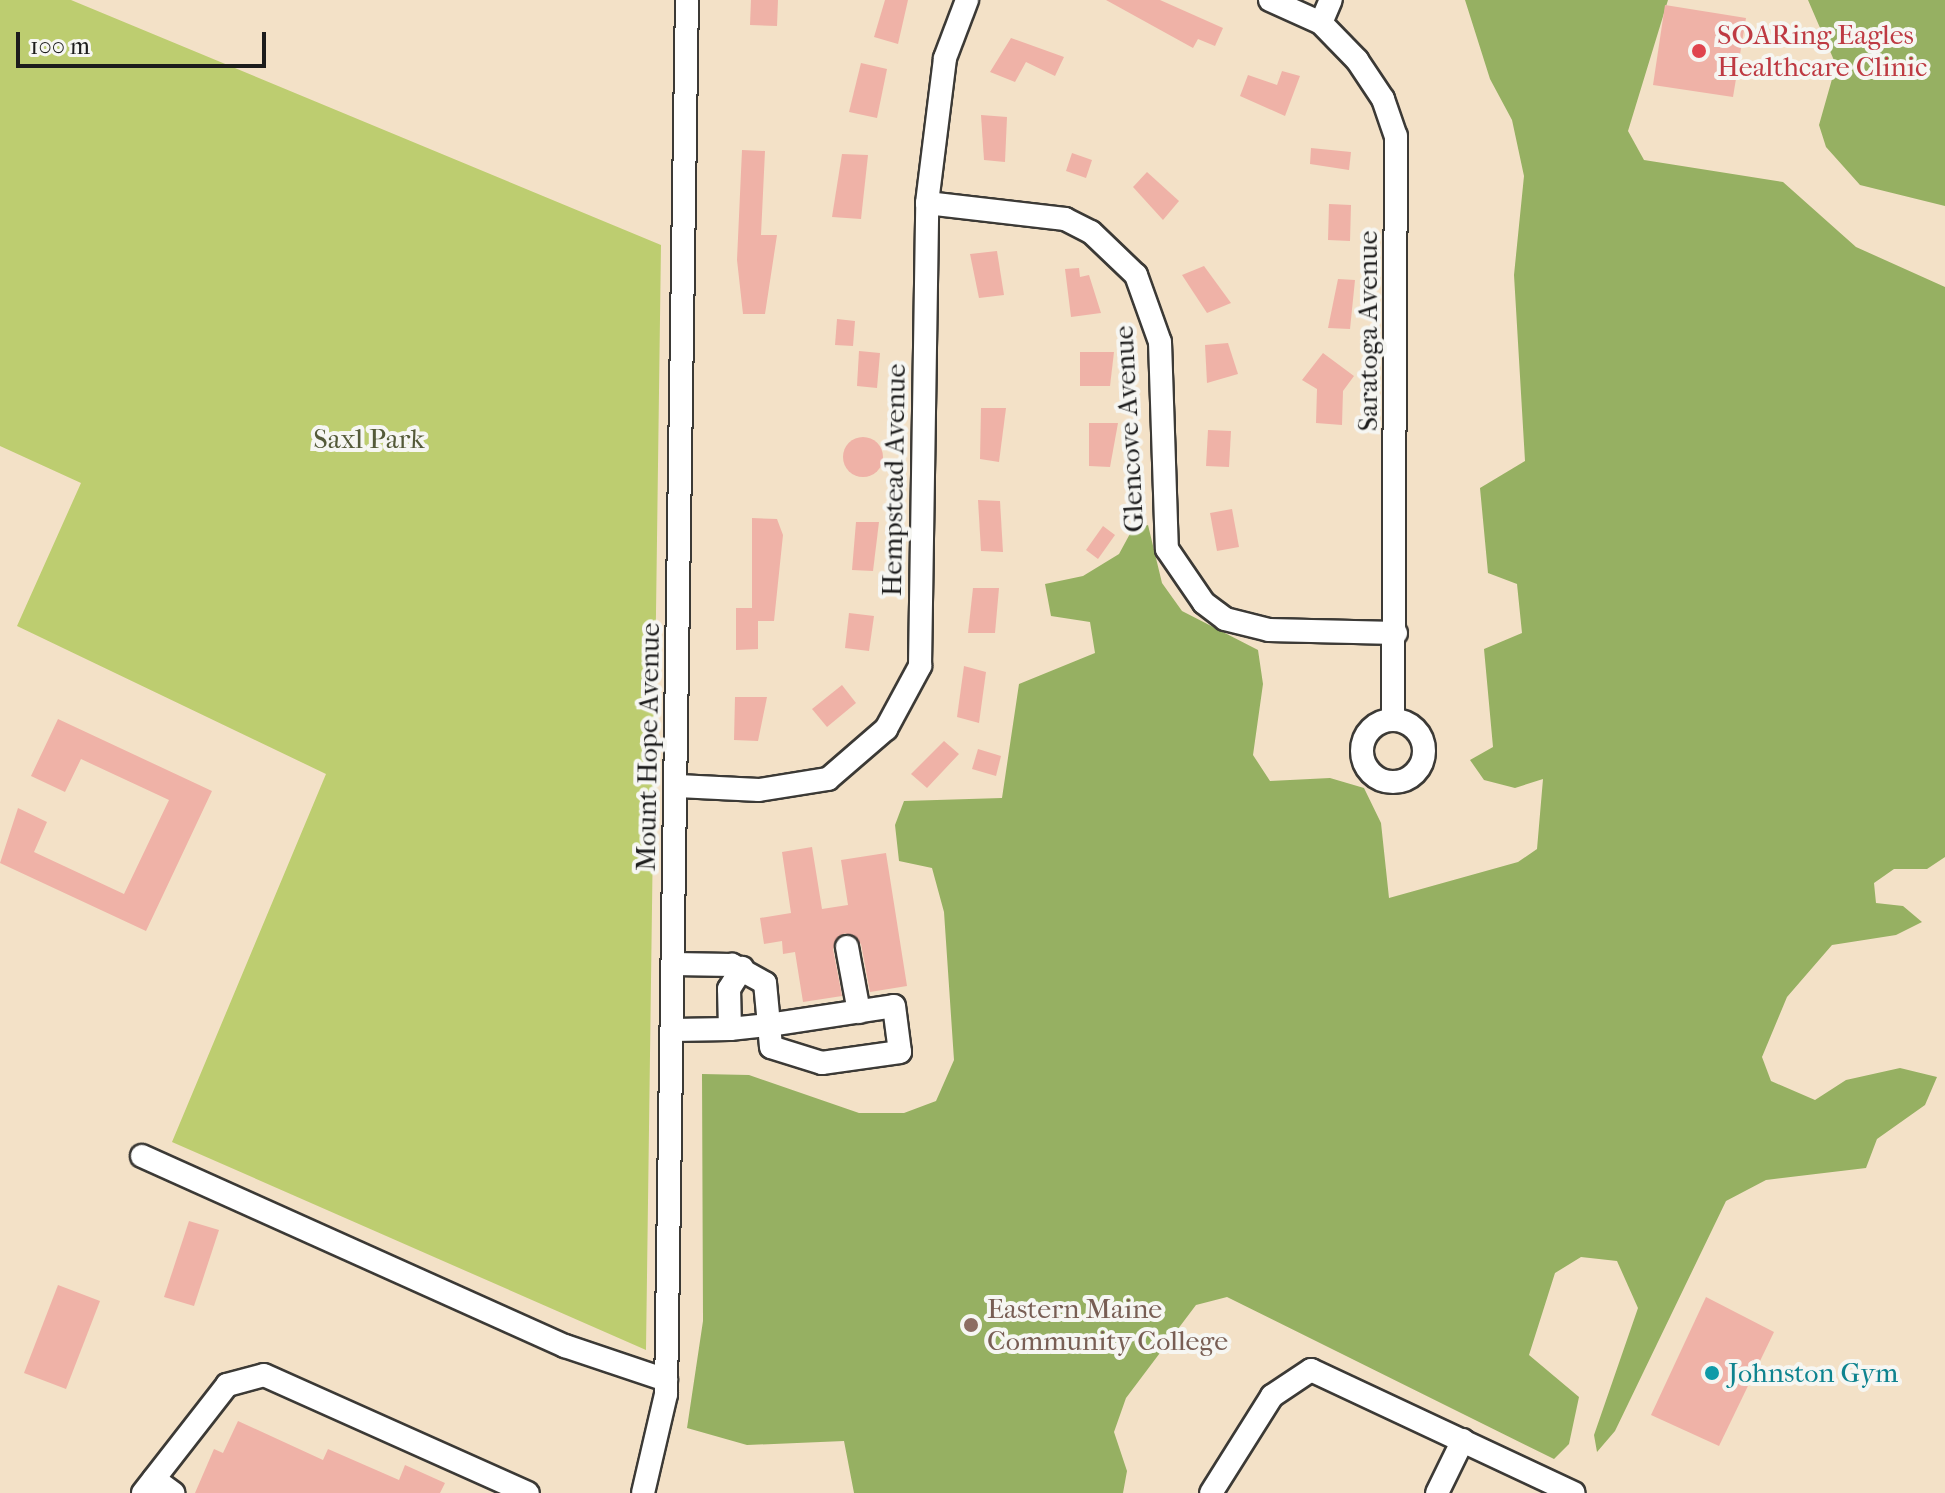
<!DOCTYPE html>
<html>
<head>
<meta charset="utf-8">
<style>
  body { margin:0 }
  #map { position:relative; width:1945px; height:1493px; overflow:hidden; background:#f3e1c7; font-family:"IM FELL French Canon",serif }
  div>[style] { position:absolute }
  .green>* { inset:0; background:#bdcd70 }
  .forest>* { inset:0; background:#96b062 }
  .building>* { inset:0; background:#efb2a7 }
  .round { border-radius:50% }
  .roads { filter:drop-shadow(2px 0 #3c3a36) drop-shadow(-2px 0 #3c3a36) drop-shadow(0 2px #3c3a36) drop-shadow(0 -2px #3c3a36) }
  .minor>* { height:22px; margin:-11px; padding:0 11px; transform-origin:11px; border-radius:11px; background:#fff }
  .minor>.ring { margin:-11px; padding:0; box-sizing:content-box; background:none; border:22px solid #fff; border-radius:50% }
  .dots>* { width:22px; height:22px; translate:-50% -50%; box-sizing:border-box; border:4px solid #f6f6f2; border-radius:50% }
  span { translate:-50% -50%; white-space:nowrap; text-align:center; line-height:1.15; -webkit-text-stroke:8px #f6f6f2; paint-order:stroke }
  .health-label { font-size:28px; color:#be3a42 }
  .left { translate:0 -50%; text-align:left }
  .street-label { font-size:28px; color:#1c1c1c }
  .park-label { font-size:28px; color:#545a39 }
  .education-label { font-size:28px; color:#785e54 }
  .culture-label { font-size:28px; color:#0d838f }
  .scale { position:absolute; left:16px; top:32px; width:250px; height:36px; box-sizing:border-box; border:4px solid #1c1c1c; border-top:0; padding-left:10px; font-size:24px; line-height:28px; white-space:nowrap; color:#1c1c1c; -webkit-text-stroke:6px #f6f6f2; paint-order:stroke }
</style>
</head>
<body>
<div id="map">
  <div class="green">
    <i style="clip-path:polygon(0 0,71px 0,661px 245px,646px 1350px,172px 1142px,326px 774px,17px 626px,81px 483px,0 446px)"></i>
  </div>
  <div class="forest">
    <i style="clip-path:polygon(1465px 0,1668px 0,1628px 131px,1644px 160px,1783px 182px,1856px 247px,1945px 287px,1945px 857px,1927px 869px,1894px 869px,1874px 883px,1876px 903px,1903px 906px,1922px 922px,1896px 935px,1832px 945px,1787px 997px,1762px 1057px,1771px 1081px,1815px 1100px,1846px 1080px,1900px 1068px,1937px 1077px,1925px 1105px,1877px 1139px,1866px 1168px,1766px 1180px,1726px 1201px,1615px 1431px,1597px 1452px,1594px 1435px,1638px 1308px,1617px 1261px,1581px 1257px,1555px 1273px,1529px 1355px,1579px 1397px,1569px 1444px,1554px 1459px,1227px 1297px,1196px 1305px,1126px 1398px,1114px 1432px,1127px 1471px,1123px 1493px,854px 1493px,844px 1441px,747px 1445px,687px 1428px,703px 1321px,702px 1074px,749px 1075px,859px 1113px,904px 1113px,936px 1101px,954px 1060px,944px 912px,932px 868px,899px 861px,895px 825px,904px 801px,1002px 798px,1019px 684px,1095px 653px,1090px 622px,1051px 616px,1045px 584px,1083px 576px,1119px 554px,1132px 530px,1148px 525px,1162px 583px,1182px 611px,1258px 650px,1263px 684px,1253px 755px,1270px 781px,1330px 778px,1364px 788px,1381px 823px,1389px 898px,1518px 862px,1537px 849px,1543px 779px,1515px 788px,1484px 780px,1470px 760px,1493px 747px,1484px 649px,1522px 633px,1517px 584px,1488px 573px,1480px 488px,1525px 461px,1514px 275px,1524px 176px,1512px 120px,1490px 79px)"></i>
    <i style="clip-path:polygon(1808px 0,1945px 0,1945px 206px,1860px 185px,1826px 147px,1819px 125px,1836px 65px)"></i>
  </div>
  <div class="building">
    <i style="clip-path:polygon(751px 0,778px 0,777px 26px,750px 25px)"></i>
    <i style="clip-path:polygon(885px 0,908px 0,898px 44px,874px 37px)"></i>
    <i style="clip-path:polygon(1106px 0,1160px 0,1223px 28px,1215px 46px,1198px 39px,1193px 48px)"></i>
    <i style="clip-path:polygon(1665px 5px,1746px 18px,1733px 97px,1653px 85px)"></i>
    <i style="clip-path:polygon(1011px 38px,1064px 57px,1055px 76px,1026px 62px,1015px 82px,990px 72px)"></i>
    <i style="clip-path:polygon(861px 63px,887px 69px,877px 118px,849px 112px)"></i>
    <i style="clip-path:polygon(1282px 71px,1300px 76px,1285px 116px,1240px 96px,1248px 75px,1277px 85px)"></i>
    <i style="clip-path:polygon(981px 115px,1007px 117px,1005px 162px,984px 160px)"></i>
    <i style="clip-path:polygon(1311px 148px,1351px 152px,1349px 170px,1310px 164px)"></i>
    <i style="clip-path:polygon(742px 150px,765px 151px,761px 235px,777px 235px,765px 314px,743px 314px,737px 260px)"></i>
    <i style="clip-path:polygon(1072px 153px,1092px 160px,1086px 178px,1066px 171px)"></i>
    <i style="clip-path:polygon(842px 154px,868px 155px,861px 219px,832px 217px)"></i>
    <i style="clip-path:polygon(1147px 172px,1179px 201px,1163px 220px,1133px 187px)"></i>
    <i style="clip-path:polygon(1329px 204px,1351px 205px,1350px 241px,1328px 240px)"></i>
    <i style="clip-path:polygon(997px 251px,1004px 295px,979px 298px,970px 254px)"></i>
    <i style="clip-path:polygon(1204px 266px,1231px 303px,1207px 313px,1182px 275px)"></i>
    <i style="clip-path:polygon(1079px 268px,1080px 277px,1089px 275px,1101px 313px,1071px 317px,1065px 269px)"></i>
    <i style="clip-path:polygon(1338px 279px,1355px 280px,1350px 329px,1328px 328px)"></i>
    <i style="clip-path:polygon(837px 319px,855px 321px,853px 346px,835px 345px)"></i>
    <i style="clip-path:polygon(1228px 343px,1238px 374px,1207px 383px,1205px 345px)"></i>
    <i style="clip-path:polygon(859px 351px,880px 353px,877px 388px,857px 386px)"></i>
    <i style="clip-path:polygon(1080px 352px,1114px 352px,1110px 386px,1080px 386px)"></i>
    <i style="clip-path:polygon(1323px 353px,1354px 376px,1343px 391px,1342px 425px,1316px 423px,1317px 389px,1302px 380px)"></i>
    <i style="clip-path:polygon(981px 408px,1006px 408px,999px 462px,980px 459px)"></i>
    <i style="clip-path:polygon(1089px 423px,1118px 423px,1110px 467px,1089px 466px)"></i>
    <i style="clip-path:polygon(1208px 430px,1231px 431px,1229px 467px,1206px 466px)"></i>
    <i class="round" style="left:843px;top:437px;width:40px;height:40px"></i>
    <i style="clip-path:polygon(978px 500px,1000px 501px,1003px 552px,981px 551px)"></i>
    <i style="clip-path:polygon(1232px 509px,1239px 547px,1217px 551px,1210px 513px)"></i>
    <i style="clip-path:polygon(752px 518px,777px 519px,783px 535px,774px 621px,758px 621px,758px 649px,736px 650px,736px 608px,752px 608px)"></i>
    <i style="clip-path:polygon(856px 522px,879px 522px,873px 571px,852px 570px)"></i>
    <i style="clip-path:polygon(1103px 526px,1115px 535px,1098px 559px,1086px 550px)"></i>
    <i style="clip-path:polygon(973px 588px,999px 588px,995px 633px,968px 633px)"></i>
    <i style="clip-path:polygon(849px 613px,874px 616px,869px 651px,845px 648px)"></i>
    <i style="clip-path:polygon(964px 666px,986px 672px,979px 723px,957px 717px)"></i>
    <i style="clip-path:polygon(842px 685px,856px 703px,827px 727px,812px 709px)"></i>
    <i style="clip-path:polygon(735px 697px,767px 697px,758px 741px,734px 740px)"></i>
    <i style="clip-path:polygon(58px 719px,212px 791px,146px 931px,0 863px,18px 808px,47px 822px,34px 852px,124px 894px,169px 800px,81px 759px,65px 792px,31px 776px)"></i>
    <i style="clip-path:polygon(944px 741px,959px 754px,927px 788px,911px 774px)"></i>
    <i style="clip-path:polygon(978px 749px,1001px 756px,996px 776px,972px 769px)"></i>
    <i style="clip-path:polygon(812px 847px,822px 909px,848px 905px,841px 860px,886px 853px,907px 986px,870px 992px,861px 944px,845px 933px,833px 949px,842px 996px,803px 1002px,795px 952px,783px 954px,782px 941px,764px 944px,760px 918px,791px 913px,782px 852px)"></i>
    <i style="clip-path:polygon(189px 1221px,219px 1230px,194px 1306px,164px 1297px)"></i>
    <i style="clip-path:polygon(58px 1285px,100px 1301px,66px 1389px,24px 1373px)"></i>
    <i style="clip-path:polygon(1706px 1297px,1774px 1332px,1719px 1446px,1651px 1415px)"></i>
    <i style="clip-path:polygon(238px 1421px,323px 1460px,328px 1449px,399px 1480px,405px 1465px,445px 1483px,440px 1493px,195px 1493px,214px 1449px,223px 1453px)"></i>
  </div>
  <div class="roads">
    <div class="minor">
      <i style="left:1270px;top:0;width:56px;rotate:24.3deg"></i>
      <i style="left:1321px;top:23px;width:52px;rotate:45.8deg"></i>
      <i style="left:1357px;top:60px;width:47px;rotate:56.3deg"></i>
      <i style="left:1383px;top:99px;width:39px;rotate:71deg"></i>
      <i style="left:1396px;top:136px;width:584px;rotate:90.29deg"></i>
      <i style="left:1321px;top:23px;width:25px;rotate:-67deg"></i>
      <i style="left:927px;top:203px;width:139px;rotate:6.6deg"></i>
      <i style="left:1065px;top:219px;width:29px;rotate:27deg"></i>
      <i style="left:1091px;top:232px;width:62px;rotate:43.7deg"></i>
      <i style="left:1136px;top:275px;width:71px;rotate:70.3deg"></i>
      <i style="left:1160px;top:342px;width:207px;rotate:88.1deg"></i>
      <i style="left:1167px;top:549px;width:65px;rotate:55.6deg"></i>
      <i style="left:1204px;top:603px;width:26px;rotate:37deg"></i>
      <i style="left:1225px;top:619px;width:45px;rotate:14deg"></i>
      <i style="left:1269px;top:630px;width:127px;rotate:1.4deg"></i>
      <i class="ring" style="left:1362px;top:720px;width:40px;height:40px"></i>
      <i style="left:678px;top:786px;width:81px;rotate:2.8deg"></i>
      <i style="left:759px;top:790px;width:70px;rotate:-9.1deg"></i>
      <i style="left:828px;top:779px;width:77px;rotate:-40.8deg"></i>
      <i style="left:886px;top:729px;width:72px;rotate:-61.6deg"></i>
      <i style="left:920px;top:666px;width:463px;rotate:-89.1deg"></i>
      <i style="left:927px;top:203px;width:146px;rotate:-82.9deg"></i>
      <i style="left:945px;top:58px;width:62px;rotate:-69.2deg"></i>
      <i style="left:847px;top:947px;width:66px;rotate:79.5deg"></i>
      <i style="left:730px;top:1029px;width:40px;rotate:-91.4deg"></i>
      <i style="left:729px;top:989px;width:25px;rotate:-58deg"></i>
      <i style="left:673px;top:1030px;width:57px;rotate:-1deg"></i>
      <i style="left:730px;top:1029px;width:39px;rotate:-6deg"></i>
      <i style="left:769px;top:1025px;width:126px;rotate:-8.6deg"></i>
      <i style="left:894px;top:1006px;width:46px;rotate:82.6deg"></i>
      <i style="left:900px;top:1052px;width:79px;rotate:172deg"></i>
      <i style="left:822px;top:1063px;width:53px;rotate:-162.6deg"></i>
      <i style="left:771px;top:1047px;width:22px;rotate:-95deg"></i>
      <i style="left:769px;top:1025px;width:42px;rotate:-95.4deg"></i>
      <i style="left:765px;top:983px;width:38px;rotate:-151deg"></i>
      <i style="left:732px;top:965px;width:58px;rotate:-179deg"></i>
      <i style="left:142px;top:1156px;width:464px;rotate:24.2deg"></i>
      <i style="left:565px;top:1346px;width:107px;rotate:18.6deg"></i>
      <i style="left:154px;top:1479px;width:24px;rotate:36deg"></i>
      <i style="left:143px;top:1493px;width:137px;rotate:-52.1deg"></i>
      <i style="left:227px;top:1385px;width:38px;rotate:-15deg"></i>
      <i style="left:264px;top:1375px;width:289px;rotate:24.1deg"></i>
      <i style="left:643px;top:1493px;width:102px;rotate:-76.9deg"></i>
      <i style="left:666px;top:1394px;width:1394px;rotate:-89.14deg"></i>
      <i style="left:1211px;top:1493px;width:115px;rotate:-57.8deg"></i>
      <i style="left:1272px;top:1396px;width:47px;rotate:-33.7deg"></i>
      <i style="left:1311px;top:1370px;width:290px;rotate:25.1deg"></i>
      <i style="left:1437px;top:1493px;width:59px;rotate:-63.9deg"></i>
    </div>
  </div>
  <div class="dots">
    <i style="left:1699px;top:51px;background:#e0444e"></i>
    <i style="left:971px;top:1325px;background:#8d6e63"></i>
    <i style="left:1712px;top:1373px;background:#0f9aa8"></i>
  </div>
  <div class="health-label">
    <span class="left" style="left:1717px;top:51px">SOARing Eagles<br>Healthcare Clinic</span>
  </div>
  <div class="street-label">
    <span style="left:1368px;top:331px;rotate:-90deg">Saratoga Avenue</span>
    <span style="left:1129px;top:429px;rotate:-93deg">Glencove Avenue</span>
    <span style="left:894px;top:480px;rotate:-89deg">Hempstead Avenue</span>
    <span style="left:648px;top:747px;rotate:-89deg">Mount Hope Avenue</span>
  </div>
  <div class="park-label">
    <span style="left:369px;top:439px">Saxl Park</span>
  </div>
  <div class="education-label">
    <span class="left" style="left:987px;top:1325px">Eastern Maine<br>Community College</span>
  </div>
  <div class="culture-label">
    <span class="left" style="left:1728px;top:1373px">Johnston Gym</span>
  </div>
  <div class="scale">100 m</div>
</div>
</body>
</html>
